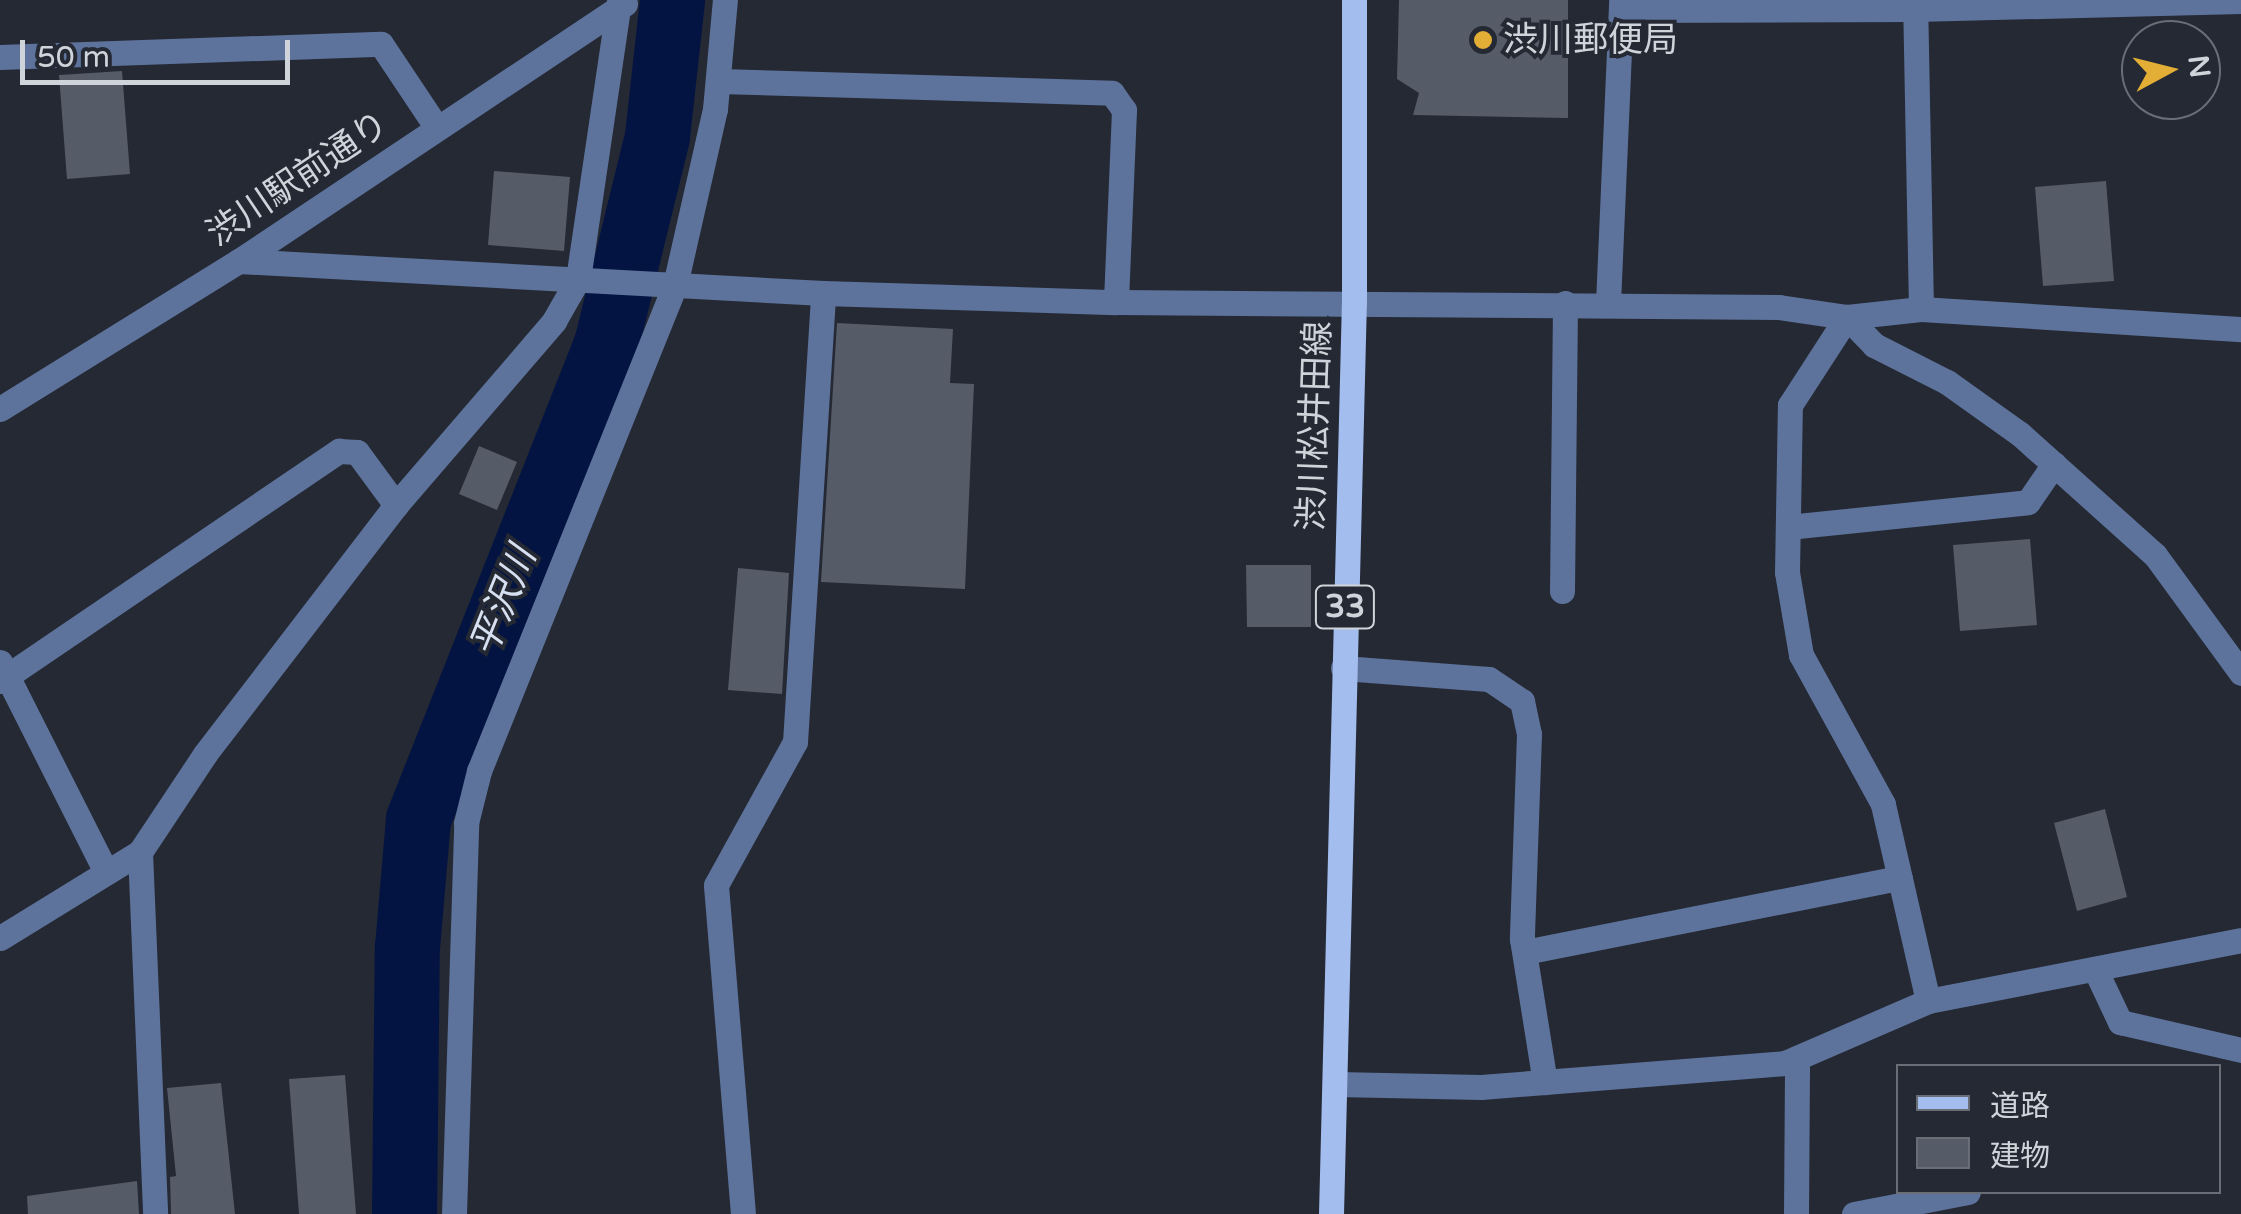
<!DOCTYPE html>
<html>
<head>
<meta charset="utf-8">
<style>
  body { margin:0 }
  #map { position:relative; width:2241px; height:1214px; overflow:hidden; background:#242934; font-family:"Varela Round","Noto Sans JP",sans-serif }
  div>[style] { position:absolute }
  .river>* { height:65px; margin:-32.5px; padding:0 32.5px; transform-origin:32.5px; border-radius:32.5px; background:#031442 }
  .building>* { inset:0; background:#555b67 }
  .minor>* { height:25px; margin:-12.5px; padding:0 12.5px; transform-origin:12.5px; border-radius:12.5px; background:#5e739b }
  .major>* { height:25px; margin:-12.5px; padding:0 12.5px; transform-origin:12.5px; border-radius:12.5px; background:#a4bdef }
  .dots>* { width:28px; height:28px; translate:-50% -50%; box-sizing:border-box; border:5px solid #242934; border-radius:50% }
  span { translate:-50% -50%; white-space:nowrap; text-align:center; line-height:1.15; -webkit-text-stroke:8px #242934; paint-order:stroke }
  .shield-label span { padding:2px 8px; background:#242934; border:2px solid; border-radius:8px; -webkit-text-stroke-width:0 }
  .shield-label { font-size:32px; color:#cfd3da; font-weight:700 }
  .poi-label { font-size:35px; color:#cfd3da }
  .left { translate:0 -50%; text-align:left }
  .street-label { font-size:35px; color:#cfd3da }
  .water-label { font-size:38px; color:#d7e0f0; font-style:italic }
  .legend { position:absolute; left:1896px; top:1064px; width:325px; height:130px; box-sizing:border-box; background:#242934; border:2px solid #686d76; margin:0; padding:12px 18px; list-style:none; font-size:30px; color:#cfd3da }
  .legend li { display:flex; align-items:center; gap:20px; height:50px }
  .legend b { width:50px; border:2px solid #686d76 }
  .north { position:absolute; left:2121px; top:20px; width:100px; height:100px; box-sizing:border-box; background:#242934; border:2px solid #686d76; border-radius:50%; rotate:83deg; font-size:28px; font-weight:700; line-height:40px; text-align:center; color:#cfd3da }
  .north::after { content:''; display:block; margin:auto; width:35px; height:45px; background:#e3ae35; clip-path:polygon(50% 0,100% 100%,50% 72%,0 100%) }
  .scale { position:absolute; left:20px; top:40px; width:270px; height:45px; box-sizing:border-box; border:5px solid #cfd3da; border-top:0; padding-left:12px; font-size:30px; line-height:35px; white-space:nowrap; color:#cfd3da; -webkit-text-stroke:8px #242934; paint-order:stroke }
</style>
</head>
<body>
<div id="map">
  <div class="river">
    <i style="left:404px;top:1214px;width:267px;rotate:-89.4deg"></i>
    <i style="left:407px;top:947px;width:128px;rotate:-85.1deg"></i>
    <i style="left:418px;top:819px;width:511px;rotate:-68.41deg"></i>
    <i style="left:606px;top:344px;width:214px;rotate:-76.2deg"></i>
    <i style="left:657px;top:136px;width:137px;rotate:-83.7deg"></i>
  </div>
  <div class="building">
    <i style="clip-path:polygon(1399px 0,1568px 0,1568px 118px,1413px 115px,1419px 93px,1397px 79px)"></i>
    <i style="clip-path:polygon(122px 71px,130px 174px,67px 179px,59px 75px)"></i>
    <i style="clip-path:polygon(494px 171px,570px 177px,564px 251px,488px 245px)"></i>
    <i style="clip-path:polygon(2106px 181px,2114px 281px,2043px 286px,2035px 187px)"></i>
    <i style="clip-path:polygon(837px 323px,953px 329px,950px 383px,974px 384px,965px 589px,821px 582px)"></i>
    <i style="clip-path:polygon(479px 446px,517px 462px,497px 510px,459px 494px)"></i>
    <i style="clip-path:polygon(2030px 539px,2037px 625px,1960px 631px,1953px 545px)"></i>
    <i style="clip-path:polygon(1246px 565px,1311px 565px,1311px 627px,1247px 627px)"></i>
    <i style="clip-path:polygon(738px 568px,789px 573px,782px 694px,728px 690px)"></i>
    <i style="clip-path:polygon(2105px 809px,2127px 897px,2077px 911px,2054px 823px)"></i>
    <i style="clip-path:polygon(345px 1075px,356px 1214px,299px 1214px,289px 1079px)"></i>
    <i style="clip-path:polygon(221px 1083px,235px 1214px,171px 1214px,170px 1177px,176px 1176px,167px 1088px)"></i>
    <i style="clip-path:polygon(137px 1181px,139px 1214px,28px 1214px,27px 1196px)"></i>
  </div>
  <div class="minor">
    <i style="left:1621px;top:10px;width:294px;rotate:-0.2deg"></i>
    <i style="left:0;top:57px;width:381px;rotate:-2deg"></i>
    <i style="left:381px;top:44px;width:101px;rotate:56.3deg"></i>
    <i style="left:719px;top:81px;width:393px;rotate:1.7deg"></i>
    <i style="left:1112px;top:93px;width:21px;rotate:55deg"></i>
    <i style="left:1124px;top:110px;width:192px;rotate:92.4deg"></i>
    <i style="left:239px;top:261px;width:585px;rotate:3.14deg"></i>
    <i style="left:823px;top:293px;width:293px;rotate:1.8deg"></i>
    <i style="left:1116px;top:302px;width:663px;rotate:0.43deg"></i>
    <i style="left:1779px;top:307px;width:69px;rotate:8.4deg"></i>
    <i style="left:1847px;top:317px;width:74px;rotate:-6.2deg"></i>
    <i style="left:1921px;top:309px;width:321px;rotate:3.6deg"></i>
    <i style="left:1608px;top:303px;width:303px;rotate:-87.5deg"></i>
    <i style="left:1921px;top:309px;width:300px;rotate:-91.1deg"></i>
    <i style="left:1915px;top:9px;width:326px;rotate:-1.4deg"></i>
    <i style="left:0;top:409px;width:281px;rotate:-31.8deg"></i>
    <i style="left:239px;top:261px;width:464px;rotate:-33.7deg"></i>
    <i style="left:1788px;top:527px;width:241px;rotate:-5.9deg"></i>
    <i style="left:2028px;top:502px;width:46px;rotate:-55.6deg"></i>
    <i style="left:1562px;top:591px;width:288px;rotate:-89.4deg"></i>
    <i style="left:0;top:662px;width:235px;rotate:63.2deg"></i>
    <i style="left:1343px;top:668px;width:146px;rotate:4.3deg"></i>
    <i style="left:1489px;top:679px;width:40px;rotate:34deg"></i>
    <i style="left:1522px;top:701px;width:34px;rotate:78deg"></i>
    <i style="left:1529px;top:734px;width:205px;rotate:92deg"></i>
    <i style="left:1522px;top:939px;width:145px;rotate:80.9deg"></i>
    <i style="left:0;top:681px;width:410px;rotate:-34.2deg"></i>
    <i style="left:339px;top:451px;width:18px;rotate:3deg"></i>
    <i style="left:357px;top:452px;width:66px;rotate:53.7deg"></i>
    <i style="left:140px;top:852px;width:362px;rotate:87.6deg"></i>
    <i style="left:0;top:938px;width:164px;rotate:-31.6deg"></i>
    <i style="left:140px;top:852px;width:118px;rotate:-56.4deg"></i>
    <i style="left:205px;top:754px;width:314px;rotate:-52.5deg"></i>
    <i style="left:396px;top:505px;width:243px;rotate:-49.3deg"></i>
    <i style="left:554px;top:321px;width:48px;rotate:-60.3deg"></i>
    <i style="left:578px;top:279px;width:282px;rotate:-81.6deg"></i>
    <i style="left:1525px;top:952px;width:382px;rotate:-11.2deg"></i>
    <i style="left:2095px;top:969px;width:59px;rotate:64.7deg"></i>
    <i style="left:2120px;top:1022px;width:124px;rotate:13deg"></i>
    <i style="left:1928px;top:1001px;width:202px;rotate:-102.9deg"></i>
    <i style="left:1883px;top:804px;width:170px;rotate:-118.8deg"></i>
    <i style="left:1801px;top:655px;width:84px;rotate:-99.6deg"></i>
    <i style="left:1787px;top:572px;width:167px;rotate:-89deg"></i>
    <i style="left:1790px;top:405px;width:105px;rotate:-57.1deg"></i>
    <i style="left:1847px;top:317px;width:39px;rotate:46deg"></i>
    <i style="left:1874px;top:345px;width:82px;rotate:26.9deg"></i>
    <i style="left:1947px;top:382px;width:90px;rotate:35.5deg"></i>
    <i style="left:2020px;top:434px;width:181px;rotate:41.9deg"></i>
    <i style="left:2155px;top:555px;width:146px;rotate:53.9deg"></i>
    <i style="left:1336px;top:1084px;width:145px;rotate:1.2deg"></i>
    <i style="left:1481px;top:1087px;width:305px;rotate:-4.5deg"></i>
    <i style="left:1785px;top:1063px;width:156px;rotate:-23.4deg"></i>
    <i style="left:1928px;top:1001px;width:319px;rotate:-11deg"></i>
    <i style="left:454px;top:1214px;width:391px;rotate:-88.2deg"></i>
    <i style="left:466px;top:823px;width:54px;rotate:-76deg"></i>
    <i style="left:479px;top:771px;width:524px;rotate:-68.04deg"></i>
    <i style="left:675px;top:285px;width:180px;rotate:-77.2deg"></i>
    <i style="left:715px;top:109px;width:109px;rotate:-84.8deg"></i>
    <i style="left:743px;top:1214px;width:330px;rotate:-94.7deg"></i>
    <i style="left:716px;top:885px;width:163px;rotate:-61.1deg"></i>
    <i style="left:795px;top:742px;width:450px;rotate:-86.4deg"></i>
    <i style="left:1796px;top:1214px;width:156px;rotate:-89.6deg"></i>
    <i style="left:1854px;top:1214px;width:116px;rotate:-10.9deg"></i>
  </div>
  <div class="major">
    <i style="left:1331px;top:1214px;width:912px;rotate:-88.56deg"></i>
    <i style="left:1354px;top:302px;width:302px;rotate:-90deg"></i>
  </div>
  <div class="dots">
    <i style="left:1483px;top:40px;background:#e3ae35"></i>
  </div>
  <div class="shield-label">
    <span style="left:1345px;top:607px">33</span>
  </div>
  <div class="poi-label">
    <span class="left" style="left:1503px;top:40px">渋川郵便局</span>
  </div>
  <div class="street-label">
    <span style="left:298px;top:179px;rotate:-34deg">渋川駅前通り</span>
    <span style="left:1315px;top:426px;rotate:-88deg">渋川松井田線</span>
  </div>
  <div class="water-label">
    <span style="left:504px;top:602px;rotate:-68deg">平沢川</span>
  </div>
  <ul class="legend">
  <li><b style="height:12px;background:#a4bdef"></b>道路</li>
  <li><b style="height:28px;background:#555b67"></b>建物</li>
  </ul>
  <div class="north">N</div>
  <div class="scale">50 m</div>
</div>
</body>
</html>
